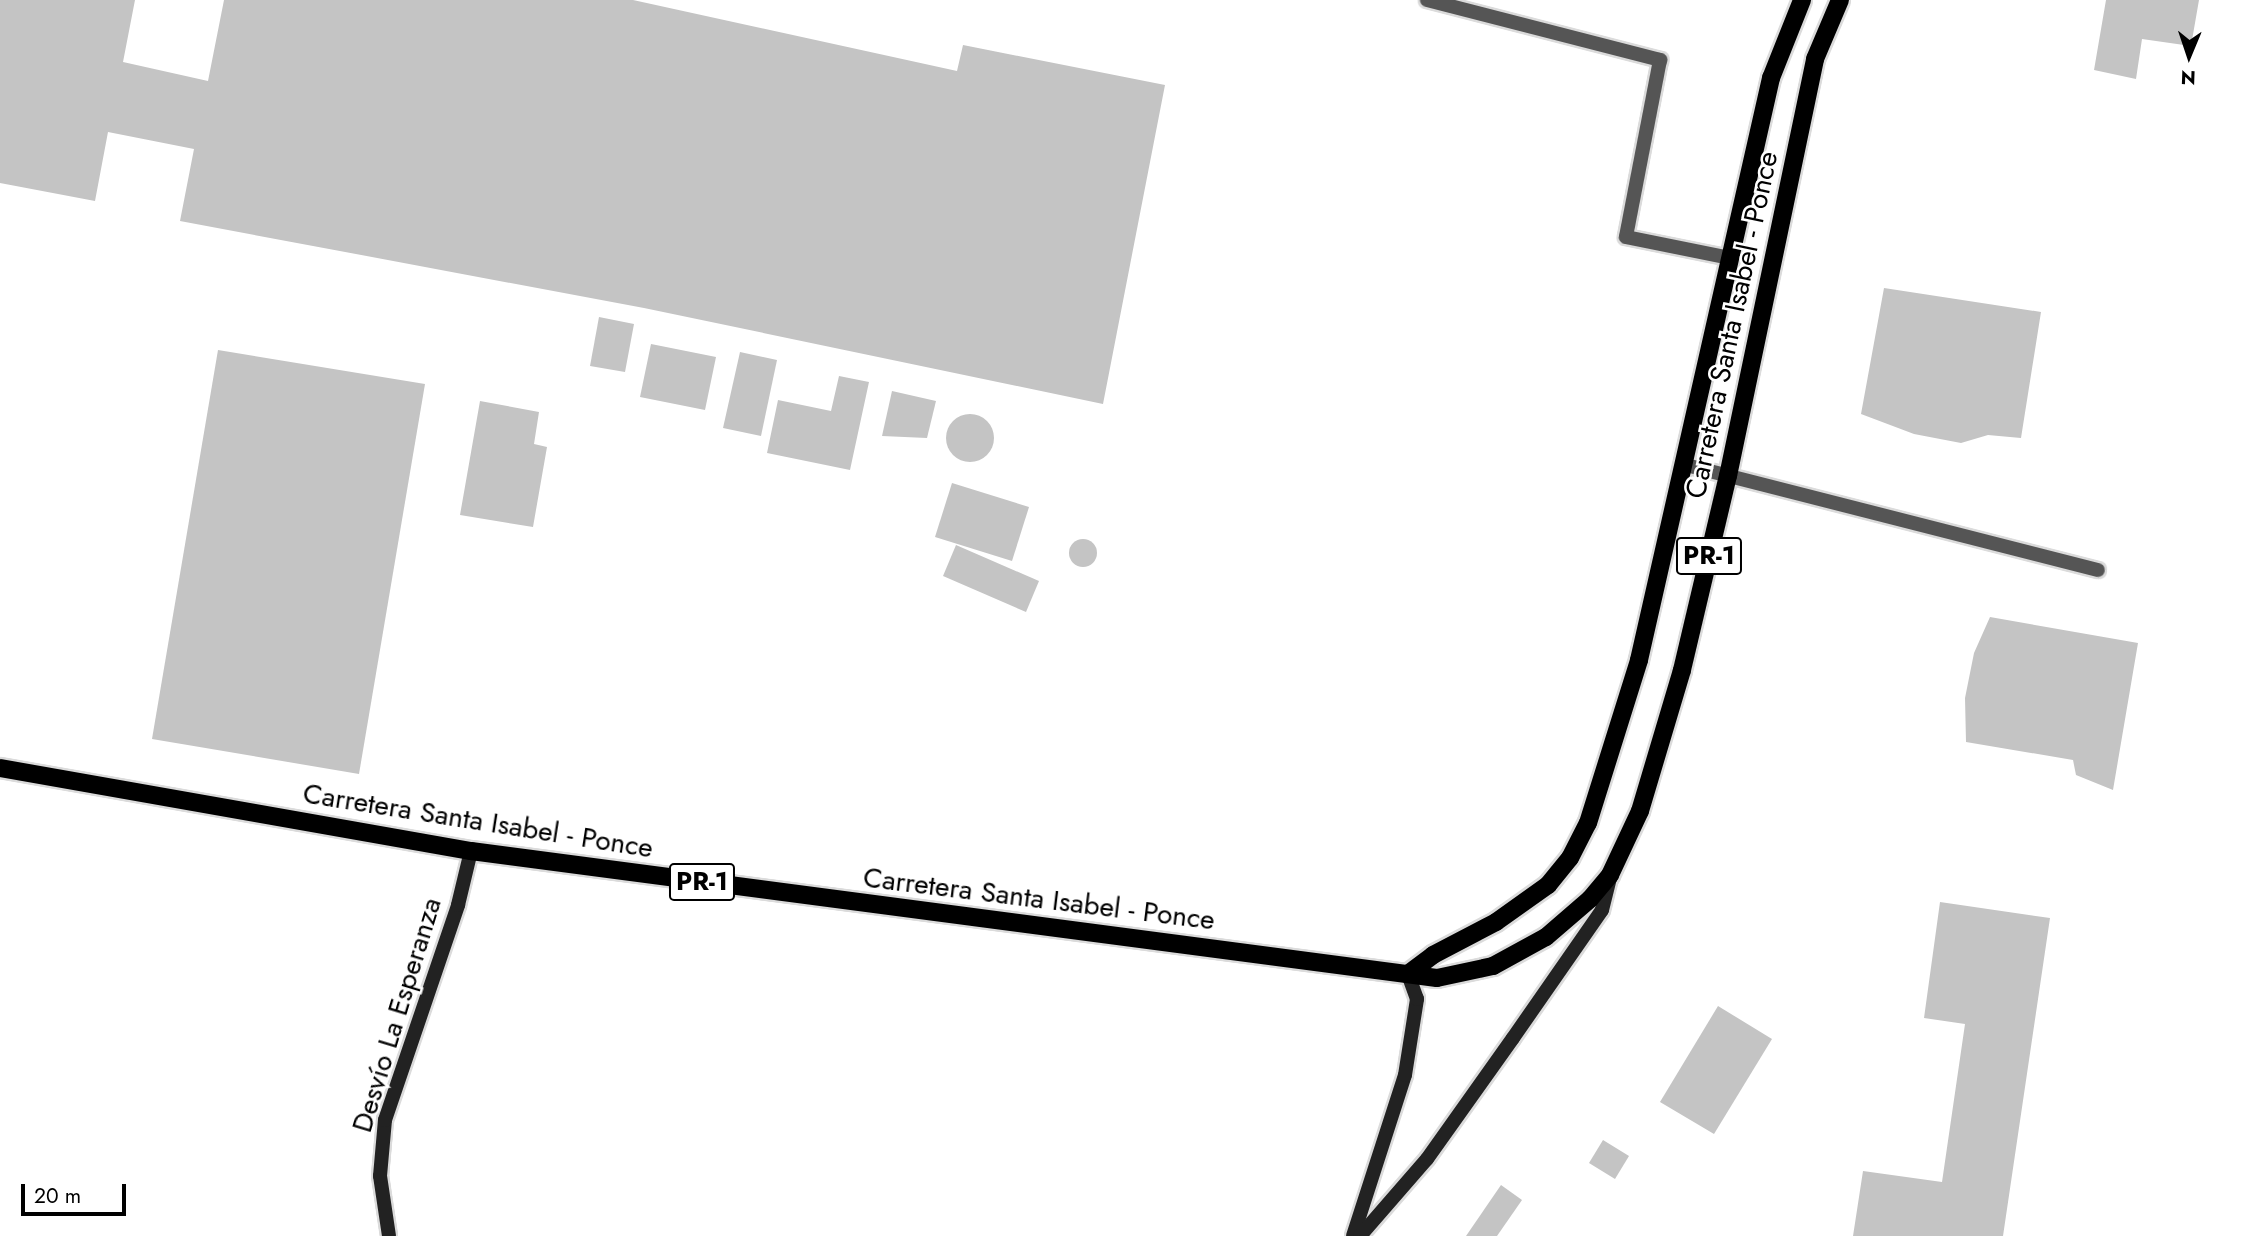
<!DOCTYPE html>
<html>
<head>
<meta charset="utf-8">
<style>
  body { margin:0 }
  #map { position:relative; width:2245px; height:1236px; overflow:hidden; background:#fff; font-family:Jost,sans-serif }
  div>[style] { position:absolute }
  .building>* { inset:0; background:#c4c4c4 }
  .round { border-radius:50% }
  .roads { filter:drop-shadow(2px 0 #dbdbdb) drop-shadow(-2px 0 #dbdbdb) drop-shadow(0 2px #dbdbdb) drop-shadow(0 -2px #dbdbdb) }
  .lane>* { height:14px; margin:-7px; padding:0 7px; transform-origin:7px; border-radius:7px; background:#555 }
  .secondary>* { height:14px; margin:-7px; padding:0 7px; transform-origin:7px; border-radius:7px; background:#222 }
  .primary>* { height:18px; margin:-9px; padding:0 9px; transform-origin:9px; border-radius:9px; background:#000 }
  span { translate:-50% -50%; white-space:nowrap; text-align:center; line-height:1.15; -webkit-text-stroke:5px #fff; paint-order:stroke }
  .shield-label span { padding:2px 5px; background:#fff; border:2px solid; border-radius:5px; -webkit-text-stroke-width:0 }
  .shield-label { font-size:26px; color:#000; font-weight:700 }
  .street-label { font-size:28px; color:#000 }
  .north { position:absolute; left:2154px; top:21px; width:70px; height:70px; -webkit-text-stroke:5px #fff; paint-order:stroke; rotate:182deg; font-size:19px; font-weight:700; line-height:28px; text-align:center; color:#000 }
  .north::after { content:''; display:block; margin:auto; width:24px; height:32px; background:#000; clip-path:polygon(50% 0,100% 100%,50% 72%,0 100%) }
  .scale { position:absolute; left:21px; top:1184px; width:105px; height:32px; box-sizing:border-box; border:4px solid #000; border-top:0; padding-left:9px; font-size:21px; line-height:24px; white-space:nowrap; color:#000; -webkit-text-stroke:5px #fff; paint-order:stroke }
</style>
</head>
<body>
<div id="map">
  <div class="building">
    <i style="clip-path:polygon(0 0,135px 0,123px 62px,208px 81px,224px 0,633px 0,957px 71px,963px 45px,1165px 85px,1103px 404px,644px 308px,180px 221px,194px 149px,108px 132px,95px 201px,0 183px)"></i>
    <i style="clip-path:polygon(2106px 0,2199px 0,2191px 46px,2142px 39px,2136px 79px,2094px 70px)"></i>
    <i style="clip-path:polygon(1884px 288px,2041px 312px,2021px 438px,1988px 435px,1961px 443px,1914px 434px,1861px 414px)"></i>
    <i style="clip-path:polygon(599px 317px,634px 324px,625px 372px,590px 366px)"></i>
    <i style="clip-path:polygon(651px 344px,716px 357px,705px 410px,640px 397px)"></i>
    <i style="clip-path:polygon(218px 350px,425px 384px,359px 774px,152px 739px)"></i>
    <i style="clip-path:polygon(740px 352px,777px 360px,761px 436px,723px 428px)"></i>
    <i style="clip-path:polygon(839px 376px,869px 382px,850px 470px,767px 453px,778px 400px,831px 411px)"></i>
    <i style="clip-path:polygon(892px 391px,936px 401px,927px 438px,882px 436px)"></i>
    <i style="clip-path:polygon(480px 401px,539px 412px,534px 444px,547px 447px,533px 527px,460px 515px)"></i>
    <i class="round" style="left:946px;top:414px;width:48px;height:48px"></i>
    <i style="clip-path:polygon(952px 483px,1029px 507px,1012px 561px,935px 537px)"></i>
    <i class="round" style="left:1069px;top:539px;width:28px;height:28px"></i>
    <i style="clip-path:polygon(956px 545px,1039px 581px,1026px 612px,943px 576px)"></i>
    <i style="clip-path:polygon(1990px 617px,2138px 643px,2113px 790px,2076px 775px,2073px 760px,1966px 742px,1965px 698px,1974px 653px)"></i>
    <i style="clip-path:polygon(1940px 902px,2050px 918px,2003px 1236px,1853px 1236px,1863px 1171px,1942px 1182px,1965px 1024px,1924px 1018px)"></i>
    <i style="clip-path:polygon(1718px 1006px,1772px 1039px,1714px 1134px,1660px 1102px)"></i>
    <i style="clip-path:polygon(1603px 1140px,1629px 1156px,1615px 1179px,1589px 1163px)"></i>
    <i style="clip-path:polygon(1501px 1185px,1522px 1200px,1497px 1236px,1466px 1236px)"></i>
  </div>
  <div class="roads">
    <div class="lane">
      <i style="left:1427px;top:0;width:241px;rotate:14.4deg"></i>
      <i style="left:1660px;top:60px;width:180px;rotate:100.9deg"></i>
      <i style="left:1626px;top:237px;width:106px;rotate:11.4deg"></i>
      <i style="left:1686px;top:465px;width:425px;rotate:14.3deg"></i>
    </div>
    <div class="secondary">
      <i style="left:389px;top:1236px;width:61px;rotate:-98.5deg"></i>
      <i style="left:380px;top:1176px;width:56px;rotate:-84.9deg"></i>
      <i style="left:385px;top:1120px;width:227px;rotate:-71.2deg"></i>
      <i style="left:458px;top:905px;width:56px;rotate:-76.5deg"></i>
      <i style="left:1353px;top:1236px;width:169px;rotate:-72.1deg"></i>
      <i style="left:1405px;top:1075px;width:77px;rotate:-81deg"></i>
      <i style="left:1417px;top:999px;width:27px;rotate:-110deg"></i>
      <i style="left:1360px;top:1236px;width:102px;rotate:-49deg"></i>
      <i style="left:1427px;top:1159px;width:148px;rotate:-54.6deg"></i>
      <i style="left:1513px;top:1038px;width:156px;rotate:-55.2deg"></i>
      <i style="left:1602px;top:910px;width:33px;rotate:-76deg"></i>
    </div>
    <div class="primary">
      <i style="left:0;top:768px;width:478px;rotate:10deg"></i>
      <i style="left:471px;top:851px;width:974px;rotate:7.49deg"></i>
      <i style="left:1437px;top:978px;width:57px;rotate:-12.1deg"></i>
      <i style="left:1493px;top:966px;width:60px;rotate:-28.7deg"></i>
      <i style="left:1546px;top:937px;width:58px;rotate:-40.8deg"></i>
      <i style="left:1590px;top:899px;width:31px;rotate:-50deg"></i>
      <i style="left:1610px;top:875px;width:71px;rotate:-64.9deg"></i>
      <i style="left:1640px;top:811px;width:147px;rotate:-73.4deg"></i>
      <i style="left:1682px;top:670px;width:199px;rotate:-76.7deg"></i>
      <i style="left:1728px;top:476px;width:426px;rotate:-78.2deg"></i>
      <i style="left:1815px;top:59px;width:64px;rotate:-67deg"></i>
      <i style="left:1408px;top:974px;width:31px;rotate:-37deg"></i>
      <i style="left:1433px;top:955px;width:71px;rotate:-27.6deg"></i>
      <i style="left:1496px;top:922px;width:64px;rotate:-35.4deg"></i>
      <i style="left:1548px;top:885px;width:35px;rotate:-51deg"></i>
      <i style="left:1570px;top:858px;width:39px;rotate:-63deg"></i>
      <i style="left:1588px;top:823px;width:171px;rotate:-72.6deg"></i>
      <i style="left:1639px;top:660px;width:597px;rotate:-77.22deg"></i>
      <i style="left:1771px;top:78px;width:84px;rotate:-68.3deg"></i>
    </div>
  </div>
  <div class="shield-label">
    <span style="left:1709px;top:556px">PR-1</span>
    <span style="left:702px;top:882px">PR-1</span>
  </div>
  <div class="street-label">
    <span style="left:1732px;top:325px;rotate:-78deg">Carretera Santa Isabel - Ponce</span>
    <span style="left:478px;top:821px;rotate:9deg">Carretera Santa Isabel - Ponce</span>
    <span style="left:1039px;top:899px;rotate:7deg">Carretera Santa Isabel - Ponce</span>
    <span style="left:397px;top:1015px;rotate:-73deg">Desvío La Esperanza</span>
  </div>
  <div class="north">N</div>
  <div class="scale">20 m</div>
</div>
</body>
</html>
